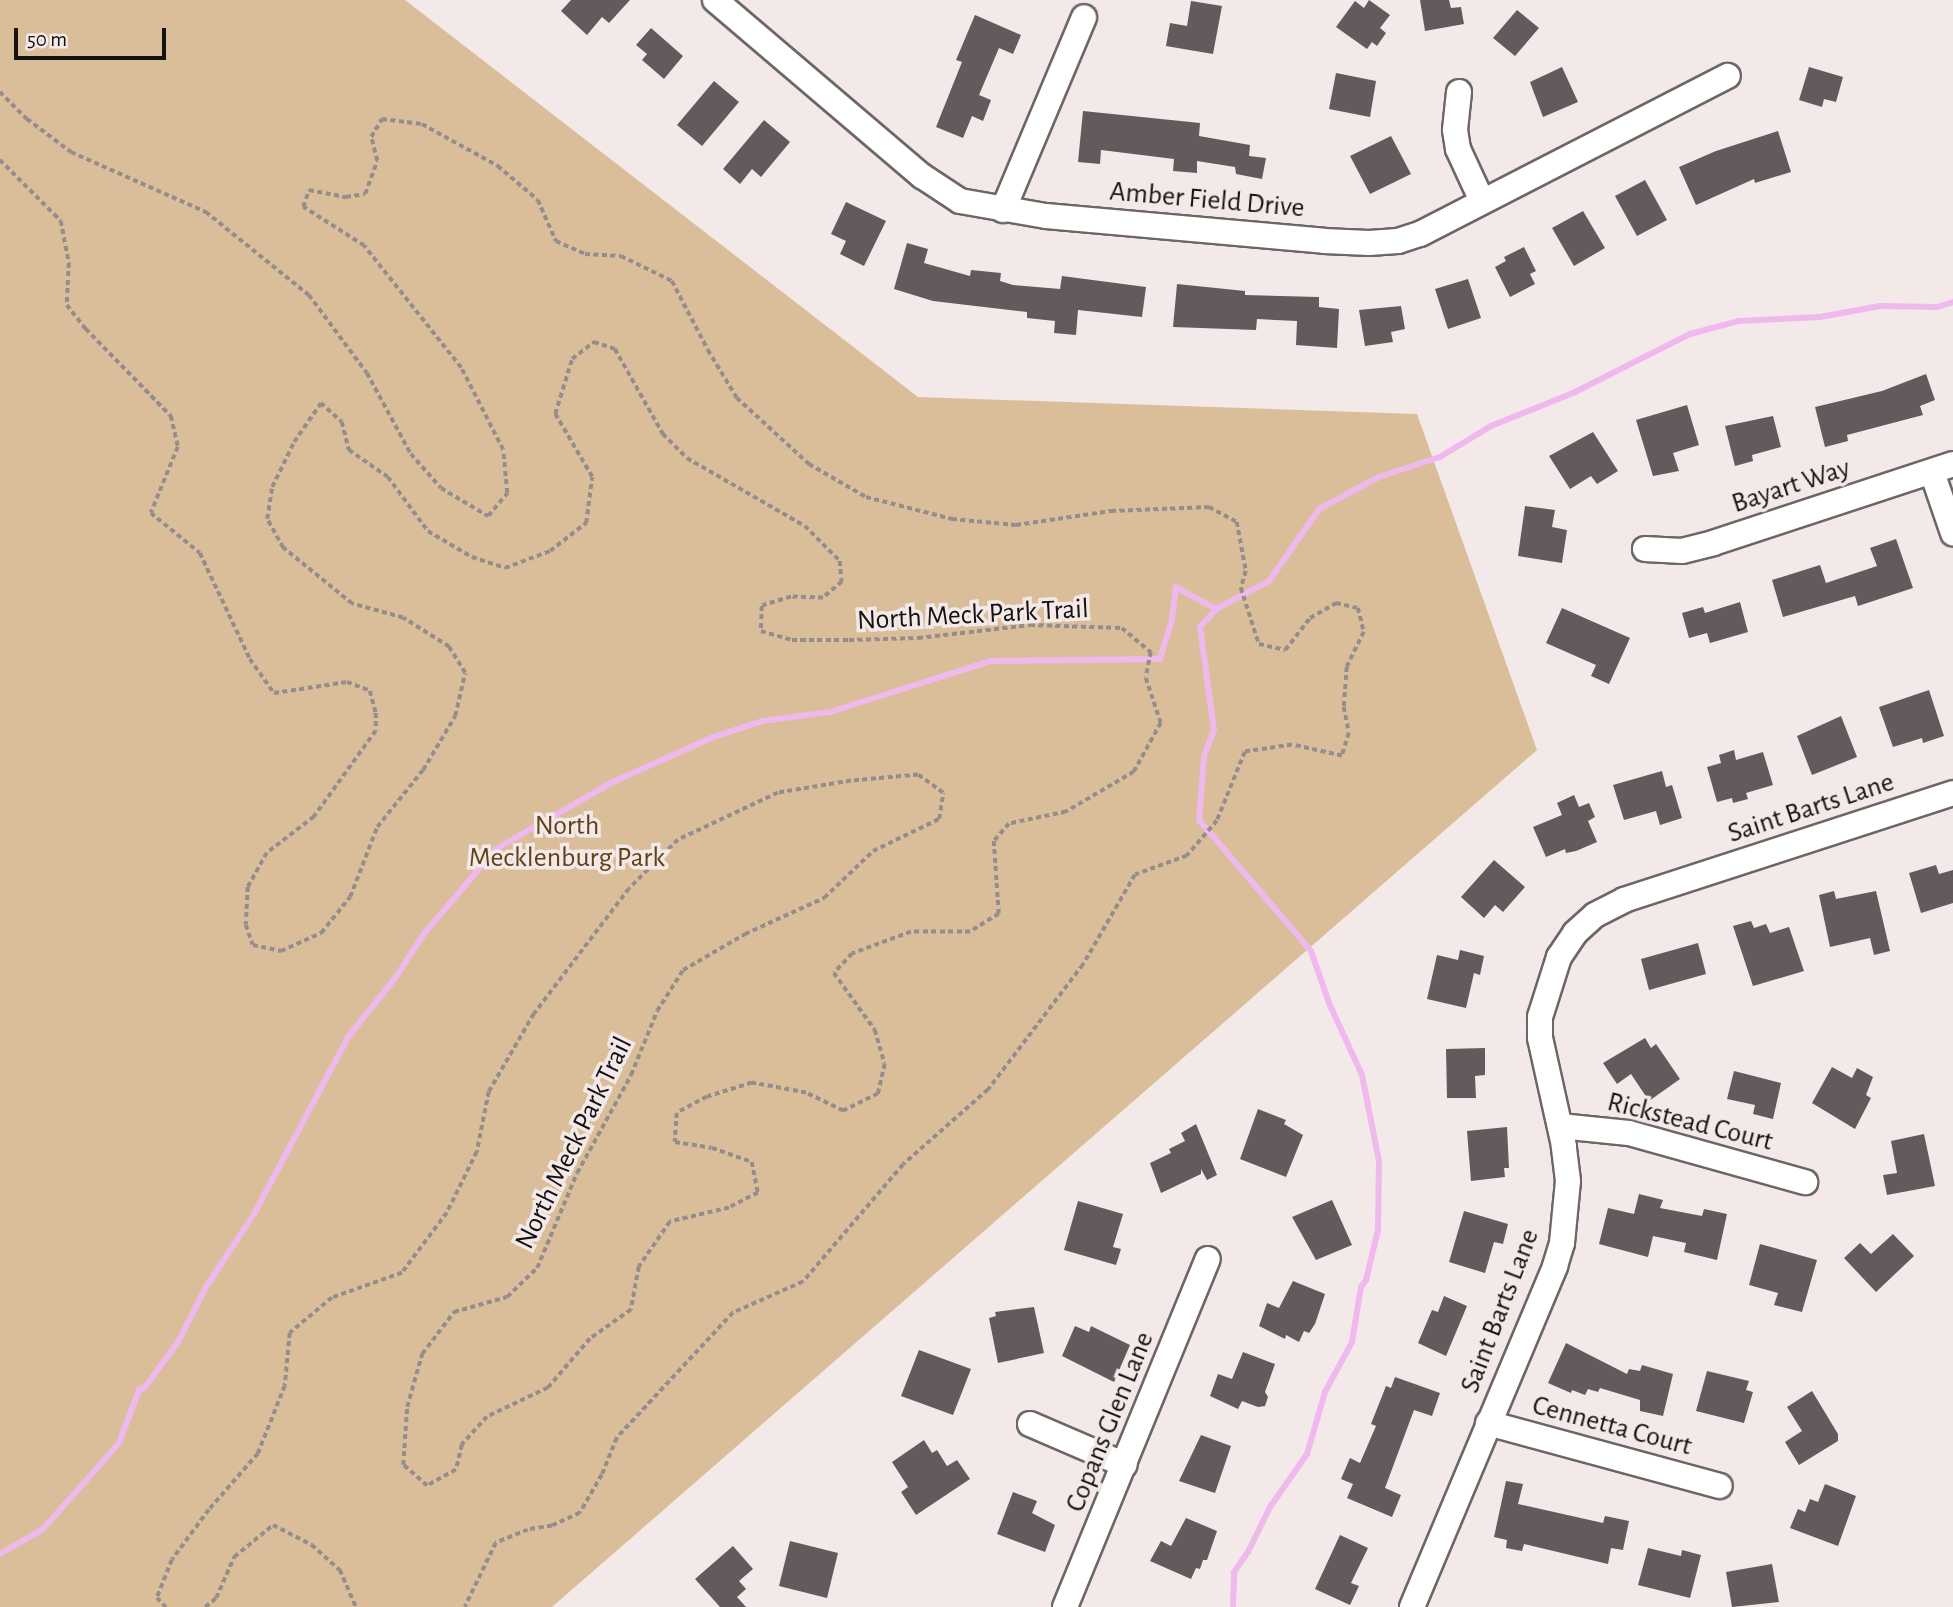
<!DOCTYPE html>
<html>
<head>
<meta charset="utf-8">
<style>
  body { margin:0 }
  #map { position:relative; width:1953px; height:1607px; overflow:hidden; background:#f3e9e9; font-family:"Alegreya Sans",sans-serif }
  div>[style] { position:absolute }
  .green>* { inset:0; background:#dabe9a }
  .stream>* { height:6px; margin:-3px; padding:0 3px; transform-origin:3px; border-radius:3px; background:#efb9ed }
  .building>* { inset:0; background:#625a5d }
  .path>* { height:3.5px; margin-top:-1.75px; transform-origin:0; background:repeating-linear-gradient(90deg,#948d8c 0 5px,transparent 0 8.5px) }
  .roads { filter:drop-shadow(2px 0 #6e6665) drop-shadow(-2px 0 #6e6665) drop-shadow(0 2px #6e6665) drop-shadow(0 -2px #6e6665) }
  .minor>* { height:24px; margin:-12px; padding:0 12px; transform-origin:12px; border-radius:12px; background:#fff }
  span { translate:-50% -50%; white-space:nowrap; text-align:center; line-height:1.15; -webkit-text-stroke:7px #f3e9e9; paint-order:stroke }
  .street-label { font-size:28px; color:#151211 }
  .park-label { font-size:28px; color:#604216 }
  .scale { position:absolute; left:14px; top:28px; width:152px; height:32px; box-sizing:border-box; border:4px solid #151211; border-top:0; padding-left:9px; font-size:21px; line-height:24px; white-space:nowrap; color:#151211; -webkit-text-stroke:5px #f3e9e9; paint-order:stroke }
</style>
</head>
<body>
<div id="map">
  <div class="green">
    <i style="clip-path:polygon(0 0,405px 0,918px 397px,1417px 414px,1537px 750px,552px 1607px,0 1607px)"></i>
  </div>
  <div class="stream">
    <i style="left:0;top:1554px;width:50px;rotate:-30.2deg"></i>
    <i style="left:43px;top:1529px;width:115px;rotate:-48.5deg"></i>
    <i style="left:119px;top:1443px;width:57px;rotate:-69.3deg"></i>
    <i style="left:139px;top:1390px;width:7px;rotate:-27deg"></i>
    <i style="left:145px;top:1387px;width:56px;rotate:-53.7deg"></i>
    <i style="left:178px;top:1342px;width:62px;rotate:-63deg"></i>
    <i style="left:206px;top:1287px;width:87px;rotate:-56.7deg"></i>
    <i style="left:254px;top:1214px;width:200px;rotate:-62deg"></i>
    <i style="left:348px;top:1037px;width:77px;rotate:-51.3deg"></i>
    <i style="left:396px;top:977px;width:50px;rotate:-57.3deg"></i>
    <i style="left:423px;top:935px;width:113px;rotate:-49.7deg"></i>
    <i style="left:496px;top:849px;width:135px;rotate:-29.8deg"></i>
    <i style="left:613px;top:782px;width:110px;rotate:-24.2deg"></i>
    <i style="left:713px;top:737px;width:52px;rotate:-17.7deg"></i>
    <i style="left:763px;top:721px;width:68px;rotate:-7.7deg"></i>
    <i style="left:830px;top:712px;width:169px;rotate:-17.6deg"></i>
    <i style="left:991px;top:661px;width:169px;rotate:-0.7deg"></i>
    <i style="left:1160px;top:659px;width:42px;rotate:-73.3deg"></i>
    <i style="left:1172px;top:619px;width:32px;rotate:-83deg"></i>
    <i style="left:1176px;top:587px;width:46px;rotate:28.8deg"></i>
    <i style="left:1233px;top:1607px;width:35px;rotate:-88deg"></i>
    <i style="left:1234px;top:1572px;width:24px;rotate:-55deg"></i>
    <i style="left:1248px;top:1552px;width:50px;rotate:-63.9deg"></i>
    <i style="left:1270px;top:1507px;width:65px;rotate:-55.1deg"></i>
    <i style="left:1307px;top:1454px;width:65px;rotate:-73.8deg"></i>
    <i style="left:1325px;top:1392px;width:57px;rotate:-61.6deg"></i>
    <i style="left:1352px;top:1342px;width:56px;rotate:-80.7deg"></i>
    <i style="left:1361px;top:1287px;width:9px;rotate:-54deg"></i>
    <i style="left:1366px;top:1280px;width:51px;rotate:-76.5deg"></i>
    <i style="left:1378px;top:1230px;width:69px;rotate:-89.2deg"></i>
    <i style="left:1379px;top:1161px;width:88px;rotate:-101.2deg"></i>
    <i style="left:1362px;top:1075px;width:79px;rotate:-114.6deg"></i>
    <i style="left:1329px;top:1003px;width:55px;rotate:-109.1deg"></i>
    <i style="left:1311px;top:951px;width:172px;rotate:-130.5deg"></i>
    <i style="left:1199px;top:820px;width:64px;rotate:-85.5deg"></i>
    <i style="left:1204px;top:756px;width:28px;rotate:-69deg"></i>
    <i style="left:1214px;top:730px;width:104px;rotate:-97.7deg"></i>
    <i style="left:1200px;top:627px;width:24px;rotate:-48deg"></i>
    <i style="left:1216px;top:609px;width:60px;rotate:-27.8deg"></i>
    <i style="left:1269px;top:581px;width:88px;rotate:-55.2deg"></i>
    <i style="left:1319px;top:509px;width:68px;rotate:-28.1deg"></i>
    <i style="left:1379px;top:477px;width:64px;rotate:-18.2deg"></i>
    <i style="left:1440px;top:457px;width:60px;rotate:-31.3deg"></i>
    <i style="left:1491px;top:426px;width:91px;rotate:-22deg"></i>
    <i style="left:1575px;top:392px;width:129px;rotate:-26.8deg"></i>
    <i style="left:1690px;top:334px;width:51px;rotate:-14.9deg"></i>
    <i style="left:1739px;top:321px;width:81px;rotate:-2.8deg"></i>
    <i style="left:1820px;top:317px;width:61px;rotate:-10.4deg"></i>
    <i style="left:1880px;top:306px;width:57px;rotate:1deg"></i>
    <i style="left:1937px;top:307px;width:17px;rotate:-17deg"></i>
  </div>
  <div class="building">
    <i style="clip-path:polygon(571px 0,630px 0,609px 23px,602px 17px,587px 35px,561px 11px)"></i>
    <i style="clip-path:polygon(1369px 0,1390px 15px,1380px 28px,1386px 33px,1377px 46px,1372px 42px,1367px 49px,1336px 27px,1355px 1px,1364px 8px)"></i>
    <i style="clip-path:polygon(1420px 0,1449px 0,1451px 8px,1461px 7px,1464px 24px,1425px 31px)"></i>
    <i style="clip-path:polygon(1191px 1px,1222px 6px,1213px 54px,1166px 46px,1170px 23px,1187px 26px)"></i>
    <i style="clip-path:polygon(1517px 10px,1539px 28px,1515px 56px,1493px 38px)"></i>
    <i style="clip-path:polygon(975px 15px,1021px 35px,1013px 54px,999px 48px,979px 95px,991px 100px,983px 121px,972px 116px,963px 138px,936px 127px,962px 62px,956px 60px)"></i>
    <i style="clip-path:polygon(651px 28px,683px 56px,664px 79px,642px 60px,647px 54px,636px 45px)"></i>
    <i style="clip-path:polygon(1562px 67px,1578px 102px,1543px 117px,1530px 82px)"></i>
    <i style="clip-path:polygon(1809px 67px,1843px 77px,1836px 102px,1824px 99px,1822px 107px,1799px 100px)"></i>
    <i style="clip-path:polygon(1336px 73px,1376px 81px,1370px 117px,1329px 109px)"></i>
    <i style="clip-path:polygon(714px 81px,739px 102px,702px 146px,677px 125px)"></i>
    <i style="clip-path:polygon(1083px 111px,1200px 123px,1199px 136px,1250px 145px,1249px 156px,1266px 158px,1262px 179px,1236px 174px,1235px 167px,1197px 161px,1197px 173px,1173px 171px,1174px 159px,1101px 150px,1100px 164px,1078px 162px)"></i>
    <i style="clip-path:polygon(764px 120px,790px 142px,761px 177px,752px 169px,740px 184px,723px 169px)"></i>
    <i style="clip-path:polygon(1778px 131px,1791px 172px,1755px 183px,1754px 179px,1696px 205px,1679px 167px,1716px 151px)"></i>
    <i style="clip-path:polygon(1391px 136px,1411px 174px,1370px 194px,1350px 156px)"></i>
    <i style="clip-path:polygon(1645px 180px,1667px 220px,1637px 236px,1615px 196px)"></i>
    <i style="clip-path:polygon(846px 202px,886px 221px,864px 266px,840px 254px,846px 241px,831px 234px)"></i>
    <i style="clip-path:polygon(1583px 211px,1605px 248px,1574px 266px,1552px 228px)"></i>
    <i style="clip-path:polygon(907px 243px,928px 249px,924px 263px,970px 276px,971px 270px,1001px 273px,1000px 281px,1013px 285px,1060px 289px,1062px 276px,1146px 287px,1142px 317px,1078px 310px,1076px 335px,1054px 333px,1055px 321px,1027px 318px,1027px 312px,933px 301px,894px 289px)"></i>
    <i style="clip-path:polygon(1524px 247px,1536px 271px,1530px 274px,1535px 284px,1510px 297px,1495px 267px,1506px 261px,1504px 257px)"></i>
    <i style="clip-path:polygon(1468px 279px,1481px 318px,1448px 329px,1435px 289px)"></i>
    <i style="clip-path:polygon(1177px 284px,1245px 291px,1245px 295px,1319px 297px,1319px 307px,1339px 309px,1337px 348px,1296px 345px,1297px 321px,1257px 319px,1256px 330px,1173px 327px)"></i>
    <i style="clip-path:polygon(1401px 306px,1405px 329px,1391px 332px,1393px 342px,1365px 346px,1359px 310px)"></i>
    <i style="clip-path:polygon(1926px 374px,1935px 400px,1920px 406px,1923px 415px,1847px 435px,1848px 441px,1825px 447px,1815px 407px,1882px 391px)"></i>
    <i style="clip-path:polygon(1687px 405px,1699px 445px,1673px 453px,1679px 471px,1653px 476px,1636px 420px)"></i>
    <i style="clip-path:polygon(1773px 416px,1781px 447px,1752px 455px,1753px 461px,1735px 466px,1725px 426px)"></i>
    <i style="clip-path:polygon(1593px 432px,1618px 471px,1597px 484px,1591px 476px,1570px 489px,1549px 456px)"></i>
    <i style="clip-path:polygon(1525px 506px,1555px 510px,1552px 527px,1567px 530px,1562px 563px,1518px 556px)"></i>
    <i style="clip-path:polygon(1896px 539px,1913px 588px,1858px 606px,1855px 596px,1783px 617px,1772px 580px,1820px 565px,1826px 583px,1877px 566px,1870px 548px)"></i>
    <i style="clip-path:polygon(1740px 602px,1748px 632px,1710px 643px,1707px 633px,1689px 638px,1682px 613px,1703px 607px,1705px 613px)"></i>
    <i style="clip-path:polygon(1562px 608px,1630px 638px,1609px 684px,1591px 676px,1596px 665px,1546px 643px)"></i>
    <i style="clip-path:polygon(1929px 690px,1944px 736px,1923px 743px,1922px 738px,1893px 747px,1879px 707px)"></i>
    <i style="clip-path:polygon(1841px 716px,1857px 757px,1812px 775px,1797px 736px)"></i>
    <i style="clip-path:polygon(1734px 750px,1736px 760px,1763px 752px,1773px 785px,1746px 793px,1748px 799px,1733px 803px,1732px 798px,1717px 802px,1707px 767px,1721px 763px,1719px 755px)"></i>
    <i style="clip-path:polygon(1662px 771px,1666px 787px,1672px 785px,1682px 818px,1660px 825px,1656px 811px,1624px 820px,1613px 785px)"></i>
    <i style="clip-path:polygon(1574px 795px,1579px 807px,1589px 803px,1595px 817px,1588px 821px,1597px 842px,1576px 851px,1566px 853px,1565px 849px,1546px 857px,1533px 827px,1562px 815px,1557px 803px)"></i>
    <i style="clip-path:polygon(1494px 860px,1525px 887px,1503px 912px,1495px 905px,1484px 918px,1461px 897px)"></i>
    <i style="clip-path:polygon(1936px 865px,1939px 874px,1953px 870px,1953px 903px,1921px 913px,1909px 873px)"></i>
    <i style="clip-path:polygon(1834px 891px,1836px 899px,1876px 891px,1890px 951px,1874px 955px,1870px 938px,1830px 947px,1819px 895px)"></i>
    <i style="clip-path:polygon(1751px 921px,1754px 928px,1766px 924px,1770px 933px,1789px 927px,1804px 971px,1753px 986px,1733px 926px)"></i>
    <i style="clip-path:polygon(1698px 943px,1706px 974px,1649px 990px,1641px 959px)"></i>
    <i style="clip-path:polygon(1460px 950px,1484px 956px,1480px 975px,1474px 973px,1466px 1008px,1427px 999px,1437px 955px,1458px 960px)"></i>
    <i style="clip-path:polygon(1645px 1038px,1651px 1048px,1656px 1044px,1680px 1079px,1649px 1101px,1631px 1074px,1617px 1084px,1603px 1063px)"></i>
    <i style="clip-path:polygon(1485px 1048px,1485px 1075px,1475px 1076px,1476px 1098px,1447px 1098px,1446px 1049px)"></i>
    <i style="clip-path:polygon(1832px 1067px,1852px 1078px,1857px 1068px,1873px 1077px,1866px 1095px,1871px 1098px,1855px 1129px,1812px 1103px)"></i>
    <i style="clip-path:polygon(1734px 1071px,1781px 1083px,1773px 1119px,1753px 1114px,1755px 1105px,1727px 1099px)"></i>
    <i style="clip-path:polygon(1258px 1109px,1286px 1120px,1284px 1124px,1303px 1135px,1286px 1177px,1240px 1159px)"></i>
    <i style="clip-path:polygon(1196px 1124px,1217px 1175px,1207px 1180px,1201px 1169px,1201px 1174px,1161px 1193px,1150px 1163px,1171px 1153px,1169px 1149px,1185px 1141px,1181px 1133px)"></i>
    <i style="clip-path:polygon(1507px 1127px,1509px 1168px,1504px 1168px,1505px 1177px,1471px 1181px,1467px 1131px)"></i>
    <i style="clip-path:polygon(1924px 1134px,1935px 1186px,1887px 1195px,1883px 1175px,1897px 1173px,1891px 1141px)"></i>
    <i style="clip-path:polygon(1639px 1194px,1663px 1200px,1660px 1208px,1702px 1216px,1704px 1209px,1727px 1214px,1717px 1260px,1684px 1252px,1686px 1243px,1653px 1236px,1648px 1257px,1599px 1244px,1608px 1208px,1634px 1214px)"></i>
    <i style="clip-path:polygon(1332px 1200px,1352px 1245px,1316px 1260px,1292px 1217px)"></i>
    <i style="clip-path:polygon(1078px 1201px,1123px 1214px,1113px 1247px,1121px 1249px,1116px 1265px,1064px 1250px)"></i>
    <i style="clip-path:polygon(1464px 1211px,1508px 1224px,1503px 1244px,1494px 1242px,1485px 1273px,1449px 1262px)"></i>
    <i style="clip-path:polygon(1893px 1234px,1914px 1256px,1876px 1292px,1844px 1258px,1860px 1243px,1871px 1254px)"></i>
    <i style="clip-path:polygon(1760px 1244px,1817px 1260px,1802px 1312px,1774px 1305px,1778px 1293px,1749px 1285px)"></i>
    <i style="clip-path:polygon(1293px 1281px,1325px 1294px,1315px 1324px,1309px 1333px,1304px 1331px,1299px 1342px,1286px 1335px,1285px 1339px,1259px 1326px,1267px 1303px,1279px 1308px)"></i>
    <i style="clip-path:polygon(1444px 1296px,1467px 1306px,1446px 1356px,1418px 1343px,1432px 1310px,1438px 1312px)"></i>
    <i style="clip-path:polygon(1034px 1307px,1044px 1353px,998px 1363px,989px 1318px,996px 1316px,995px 1312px)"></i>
    <i style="clip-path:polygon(1075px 1326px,1089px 1332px,1091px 1326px,1130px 1345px,1114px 1382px,1062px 1356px)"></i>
    <i style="clip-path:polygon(1566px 1343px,1627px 1374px,1629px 1369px,1640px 1371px,1642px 1365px,1673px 1374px,1663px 1416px,1640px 1411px,1640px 1400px,1600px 1388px,1598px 1392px,1588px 1389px,1585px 1395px,1572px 1390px,1571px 1393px,1548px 1383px)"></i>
    <i style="clip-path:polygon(919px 1350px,971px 1369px,953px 1415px,901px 1396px)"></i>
    <i style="clip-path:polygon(1243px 1352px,1275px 1364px,1265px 1392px,1268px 1397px,1265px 1406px,1258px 1407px,1242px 1401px,1238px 1409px,1210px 1396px,1218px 1374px,1232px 1379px)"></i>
    <i style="clip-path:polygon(1707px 1371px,1749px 1381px,1746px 1390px,1753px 1392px,1744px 1423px,1696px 1411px)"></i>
    <i style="clip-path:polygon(1395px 1377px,1440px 1393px,1432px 1416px,1414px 1410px,1385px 1488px,1401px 1495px,1392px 1517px,1347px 1498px,1353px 1484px,1341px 1479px,1350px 1458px,1360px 1463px,1376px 1426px,1371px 1424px,1386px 1386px,1391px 1388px)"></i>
    <i style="clip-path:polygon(1812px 1391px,1838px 1434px,1838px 1441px,1799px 1465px,1785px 1442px,1802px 1431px,1787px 1407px)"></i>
    <i style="clip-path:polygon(1201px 1435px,1231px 1446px,1215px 1493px,1179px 1481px)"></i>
    <i style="clip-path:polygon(924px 1440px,932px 1453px,937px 1450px,947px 1466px,957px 1460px,970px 1479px,916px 1515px,901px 1492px,908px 1487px,892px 1462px)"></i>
    <i style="clip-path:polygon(1506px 1481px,1523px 1484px,1518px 1504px,1603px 1523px,1605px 1516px,1629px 1521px,1623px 1550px,1611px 1548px,1608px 1564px,1524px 1544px,1522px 1551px,1506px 1548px,1507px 1540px,1494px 1537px)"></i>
    <i style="clip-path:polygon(1825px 1484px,1856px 1496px,1838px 1546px,1790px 1528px,1798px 1509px,1805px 1512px,1810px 1499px,1818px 1502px)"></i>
    <i style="clip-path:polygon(1013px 1492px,1037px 1501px,1032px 1513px,1055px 1525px,1045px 1552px,997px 1534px)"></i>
    <i style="clip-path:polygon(1186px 1518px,1217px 1531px,1207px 1560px,1203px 1560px,1200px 1569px,1196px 1568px,1191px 1579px,1150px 1561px,1161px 1541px,1171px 1546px)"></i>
    <i style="clip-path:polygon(1340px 1535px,1368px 1548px,1351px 1583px,1359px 1586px,1350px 1605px,1315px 1589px)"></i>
    <i style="clip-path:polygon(790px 1541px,838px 1553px,827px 1598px,779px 1586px)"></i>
    <i style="clip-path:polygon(733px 1546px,753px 1569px,739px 1581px,746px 1589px,737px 1597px,746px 1607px,720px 1607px,695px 1579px)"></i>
    <i style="clip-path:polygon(1648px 1548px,1681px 1556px,1682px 1550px,1701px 1555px,1690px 1598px,1638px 1585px)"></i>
    <i style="clip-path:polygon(1772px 1564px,1779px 1602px,1732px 1607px,1726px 1572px)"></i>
  </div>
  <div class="path">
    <i style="left:0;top:92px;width:38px;rotate:45deg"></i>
    <i style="left:27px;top:119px;width:55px;rotate:36.9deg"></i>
    <i style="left:71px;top:152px;width:148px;rotate:24deg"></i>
    <i style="left:206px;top:212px;width:132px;rotate:38.9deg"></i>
    <i style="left:309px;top:295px;width:97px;rotate:53.4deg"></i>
    <i style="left:367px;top:373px;width:92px;rotate:61.5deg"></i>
    <i style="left:411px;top:454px;width:45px;rotate:48.6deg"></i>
    <i style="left:441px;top:488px;width:55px;rotate:30.8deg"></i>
    <i style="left:488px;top:516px;width:30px;rotate:-50deg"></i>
    <i style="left:507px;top:493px;width:43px;rotate:-95.3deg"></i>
    <i style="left:503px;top:450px;width:92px;rotate:-117.1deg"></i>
    <i style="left:461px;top:368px;width:156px;rotate:-128.5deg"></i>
    <i style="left:364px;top:246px;width:72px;rotate:-147.4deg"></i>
    <i style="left:303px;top:207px;width:18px;rotate:-71deg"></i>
    <i style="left:309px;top:190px;width:38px;rotate:11deg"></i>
    <i style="left:346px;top:197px;width:19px;rotate:-9deg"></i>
    <i style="left:365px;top:194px;width:35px;rotate:-70deg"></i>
    <i style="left:377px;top:161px;width:25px;rotate:-104deg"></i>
    <i style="left:371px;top:137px;width:21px;rotate:-59deg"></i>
    <i style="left:382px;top:119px;width:40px;rotate:7.1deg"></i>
    <i style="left:422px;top:124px;width:87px;rotate:28.9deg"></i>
    <i style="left:498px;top:166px;width:52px;rotate:40.4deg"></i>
    <i style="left:538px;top:200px;width:45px;rotate:66.3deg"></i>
    <i style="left:556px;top:241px;width:32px;rotate:24deg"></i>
    <i style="left:585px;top:254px;width:36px;rotate:3deg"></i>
    <i style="left:621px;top:256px;width:57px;rotate:26.1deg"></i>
    <i style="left:672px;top:281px;width:78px;rotate:62.4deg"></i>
    <i style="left:708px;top:350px;width:56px;rotate:58.9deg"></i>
    <i style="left:737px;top:398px;width:98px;rotate:42.5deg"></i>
    <i style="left:809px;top:464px;width:66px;rotate:30.1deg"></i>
    <i style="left:866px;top:497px;width:89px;rotate:14.3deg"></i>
    <i style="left:952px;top:519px;width:64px;rotate:5.4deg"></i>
    <i style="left:1016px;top:525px;width:96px;rotate:-8.4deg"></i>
    <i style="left:1111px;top:511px;width:98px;rotate:-2.3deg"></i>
    <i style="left:1209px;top:507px;width:32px;rotate:28deg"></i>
    <i style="left:1237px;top:522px;width:50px;rotate:79.6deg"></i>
    <i style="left:1246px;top:571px;width:18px;rotate:106deg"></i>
    <i style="left:1241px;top:588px;width:59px;rotate:72.2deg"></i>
    <i style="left:1259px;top:644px;width:27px;rotate:13deg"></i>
    <i style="left:1285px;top:650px;width:41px;rotate:-52deg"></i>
    <i style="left:1310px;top:618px;width:30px;rotate:-30deg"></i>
    <i style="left:1336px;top:603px;width:23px;rotate:13deg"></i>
    <i style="left:1358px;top:608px;width:25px;rotate:76deg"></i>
    <i style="left:1364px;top:632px;width:39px;rotate:116deg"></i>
    <i style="left:1347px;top:667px;width:40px;rotate:94.3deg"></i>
    <i style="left:1344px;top:707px;width:26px;rotate:79deg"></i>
    <i style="left:1349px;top:733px;width:24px;rotate:107deg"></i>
    <i style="left:1342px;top:756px;width:51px;rotate:-167.6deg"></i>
    <i style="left:1292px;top:745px;width:48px;rotate:171.5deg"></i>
    <i style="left:1245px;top:752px;width:74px;rotate:112.1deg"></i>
    <i style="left:1217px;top:821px;width:46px;rotate:130.6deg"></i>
    <i style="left:1187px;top:856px;width:55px;rotate:159.9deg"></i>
    <i style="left:1135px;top:875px;width:104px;rotate:120deg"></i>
    <i style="left:1083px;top:965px;width:157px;rotate:127.2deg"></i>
    <i style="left:988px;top:1090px;width:113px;rotate:138.6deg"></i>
    <i style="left:903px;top:1165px;width:154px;rotate:130.5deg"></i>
    <i style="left:803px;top:1282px;width:77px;rotate:156.1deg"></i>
    <i style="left:733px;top:1313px;width:171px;rotate:132.9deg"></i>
    <i style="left:617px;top:1438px;width:40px;rotate:112deg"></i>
    <i style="left:602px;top:1475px;width:44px;rotate:120.1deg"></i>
    <i style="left:580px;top:1513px;width:31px;rotate:155deg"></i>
    <i style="left:552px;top:1526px;width:24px;rotate:171deg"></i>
    <i style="left:528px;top:1530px;width:35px;rotate:158deg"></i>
    <i style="left:496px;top:1543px;width:71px;rotate:115.8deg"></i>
    <i style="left:0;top:160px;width:86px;rotate:45deg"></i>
    <i style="left:61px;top:221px;width:43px;rotate:79.2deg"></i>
    <i style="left:69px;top:263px;width:42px;rotate:92.7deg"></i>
    <i style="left:67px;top:305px;width:31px;rotate:52deg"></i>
    <i style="left:86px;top:329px;width:122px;rotate:45.7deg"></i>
    <i style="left:171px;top:416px;width:32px;rotate:77deg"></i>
    <i style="left:178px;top:447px;width:71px;rotate:112.2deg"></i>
    <i style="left:151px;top:513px;width:63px;rotate:39.2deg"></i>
    <i style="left:200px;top:553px;width:117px;rotate:64.7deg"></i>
    <i style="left:250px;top:659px;width:42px;rotate:54.8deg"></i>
    <i style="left:274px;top:693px;width:74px;rotate:-8.6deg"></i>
    <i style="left:347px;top:682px;width:25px;rotate:21deg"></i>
    <i style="left:370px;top:691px;width:23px;rotate:75deg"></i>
    <i style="left:376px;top:713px;width:18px;rotate:90deg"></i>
    <i style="left:376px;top:731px;width:106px;rotate:125.8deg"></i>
    <i style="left:314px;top:817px;width:59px;rotate:142.5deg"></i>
    <i style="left:267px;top:853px;width:39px;rotate:119deg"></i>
    <i style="left:248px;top:887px;width:38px;rotate:93deg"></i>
    <i style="left:246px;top:925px;width:21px;rotate:71deg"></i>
    <i style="left:253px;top:945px;width:29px;rotate:12deg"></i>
    <i style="left:281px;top:951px;width:44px;rotate:-24.2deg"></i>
    <i style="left:321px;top:933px;width:46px;rotate:-51.1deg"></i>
    <i style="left:350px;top:897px;width:75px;rotate:-68.9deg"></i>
    <i style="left:377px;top:827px;width:73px;rotate:-51.1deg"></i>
    <i style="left:423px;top:770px;width:63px;rotate:-59.3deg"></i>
    <i style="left:455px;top:716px;width:44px;rotate:-76.9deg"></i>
    <i style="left:465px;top:673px;width:31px;rotate:-122deg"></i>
    <i style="left:449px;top:647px;width:54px;rotate:-147.8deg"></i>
    <i style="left:403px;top:618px;width:53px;rotate:-164.6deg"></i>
    <i style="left:352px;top:604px;width:89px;rotate:-140.9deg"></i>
    <i style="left:283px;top:548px;width:33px;rotate:-119deg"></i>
    <i style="left:267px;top:519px;width:32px;rotate:-81deg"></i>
    <i style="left:272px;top:487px;width:50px;rotate:-63.9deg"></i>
    <i style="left:294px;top:442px;width:47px;rotate:-55.3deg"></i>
    <i style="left:321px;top:403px;width:28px;rotate:42deg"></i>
    <i style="left:342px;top:422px;width:29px;rotate:76deg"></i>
    <i style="left:349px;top:450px;width:47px;rotate:34.7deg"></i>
    <i style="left:388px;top:477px;width:67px;rotate:53.5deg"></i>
    <i style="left:428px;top:531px;width:51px;rotate:30.6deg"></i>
    <i style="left:472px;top:557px;width:35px;rotate:18deg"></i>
    <i style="left:505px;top:568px;width:48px;rotate:-20.7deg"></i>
    <i style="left:550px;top:551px;width:46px;rotate:-37.9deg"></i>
    <i style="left:586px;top:523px;width:46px;rotate:-82.6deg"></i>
    <i style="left:592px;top:477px;width:73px;rotate:-120.4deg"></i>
    <i style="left:555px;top:414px;width:58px;rotate:-72.8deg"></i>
    <i style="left:572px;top:359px;width:28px;rotate:-38deg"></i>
    <i style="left:594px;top:342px;width:22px;rotate:18deg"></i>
    <i style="left:615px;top:349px;width:98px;rotate:60.5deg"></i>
    <i style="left:663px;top:434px;width:34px;rotate:45deg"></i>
    <i style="left:687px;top:458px;width:136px;rotate:30deg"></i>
    <i style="left:805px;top:526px;width:49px;rotate:45deg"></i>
    <i style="left:840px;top:561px;width:21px;rotate:85deg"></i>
    <i style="left:842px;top:582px;width:25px;rotate:140deg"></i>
    <i style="left:823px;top:598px;width:32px;rotate:-178deg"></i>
    <i style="left:791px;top:597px;width:30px;rotate:163deg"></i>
    <i style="left:762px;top:606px;width:25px;rotate:92deg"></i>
    <i style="left:761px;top:631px;width:32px;rotate:16deg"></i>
    <i style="left:792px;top:640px;width:57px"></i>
    <i style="left:849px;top:640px;width:69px;rotate:-1.7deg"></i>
    <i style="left:918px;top:638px;width:113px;rotate:-6.6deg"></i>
    <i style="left:1030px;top:625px;width:92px;rotate:1.9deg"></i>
    <i style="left:1122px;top:628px;width:38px;rotate:40deg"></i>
    <i style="left:1151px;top:652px;width:26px;rotate:101deg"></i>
    <i style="left:1146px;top:678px;width:47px;rotate:71.6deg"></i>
    <i style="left:1161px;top:723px;width:56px;rotate:118.9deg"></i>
    <i style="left:1134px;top:772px;width:79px;rotate:149.5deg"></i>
    <i style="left:1066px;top:812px;width:58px;rotate:168.1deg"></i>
    <i style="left:1009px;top:824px;width:23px;rotate:131deg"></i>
    <i style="left:994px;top:841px;width:73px;rotate:86.1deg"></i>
    <i style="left:999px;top:914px;width:34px;rotate:148deg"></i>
    <i style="left:970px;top:932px;width:59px;rotate:180deg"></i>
    <i style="left:911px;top:932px;width:63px;rotate:159.6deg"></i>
    <i style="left:852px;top:954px;width:26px;rotate:133deg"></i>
    <i style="left:834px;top:973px;width:70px;rotate:54.3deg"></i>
    <i style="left:875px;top:1030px;width:35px;rotate:74deg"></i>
    <i style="left:885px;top:1064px;width:31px;rotate:103deg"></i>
    <i style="left:878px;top:1094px;width:39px;rotate:154deg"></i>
    <i style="left:843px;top:1111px;width:41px;rotate:-154.1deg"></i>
    <i style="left:806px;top:1093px;width:55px;rotate:-169.5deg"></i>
    <i style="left:752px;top:1083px;width:47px;rotate:162.7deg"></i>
    <i style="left:707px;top:1097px;width:34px;rotate:152deg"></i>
    <i style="left:677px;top:1113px;width:29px;rotate:94deg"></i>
    <i style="left:675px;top:1142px;width:37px;rotate:9deg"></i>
    <i style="left:712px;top:1148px;width:42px;rotate:19.3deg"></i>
    <i style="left:752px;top:1162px;width:32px;rotate:79deg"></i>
    <i style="left:758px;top:1193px;width:33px;rotate:153deg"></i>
    <i style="left:729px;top:1208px;width:61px;rotate:166.7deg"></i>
    <i style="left:670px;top:1222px;width:55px;rotate:124.6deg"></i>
    <i style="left:639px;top:1267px;width:44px;rotate:100.5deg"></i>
    <i style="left:631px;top:1310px;width:50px;rotate:144.7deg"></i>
    <i style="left:590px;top:1339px;width:65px;rotate:130.6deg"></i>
    <i style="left:548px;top:1388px;width:68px;rotate:154.6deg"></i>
    <i style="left:487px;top:1417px;width:38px;rotate:132deg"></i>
    <i style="left:462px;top:1445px;width:26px;rotate:103deg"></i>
    <i style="left:456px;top:1470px;width:33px;rotate:151deg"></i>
    <i style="left:427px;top:1486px;width:32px;rotate:-139deg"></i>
    <i style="left:403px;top:1465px;width:58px;rotate:-86.1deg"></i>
    <i style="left:407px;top:1407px;width:55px;rotate:-74.2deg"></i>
    <i style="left:422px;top:1354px;width:53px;rotate:-52.7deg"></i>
    <i style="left:454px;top:1312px;width:55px;rotate:-15.8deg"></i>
    <i style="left:507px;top:1297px;width:42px;rotate:-44deg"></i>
    <i style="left:537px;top:1268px;width:103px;rotate:-67.2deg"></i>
    <i style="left:577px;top:1173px;width:112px;rotate:-61.1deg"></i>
    <i style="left:631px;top:1075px;width:69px;rotate:-67.9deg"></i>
    <i style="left:657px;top:1011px;width:49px;rotate:-57.6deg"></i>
    <i style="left:683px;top:970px;width:72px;rotate:-30.1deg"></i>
    <i style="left:745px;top:934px;width:87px;rotate:-24.5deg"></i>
    <i style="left:824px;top:898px;width:68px;rotate:-43.8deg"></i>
    <i style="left:873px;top:851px;width:73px;rotate:-25.9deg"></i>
    <i style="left:939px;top:819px;width:26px;rotate:-81deg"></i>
    <i style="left:943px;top:793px;width:31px;rotate:-144deg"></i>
    <i style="left:918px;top:775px;width:67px;rotate:174.9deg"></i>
    <i style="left:851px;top:781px;width:74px;rotate:170.7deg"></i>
    <i style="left:778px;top:793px;width:110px;rotate:154.8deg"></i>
    <i style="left:678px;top:840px;width:69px;rotate:135deg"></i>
    <i style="left:629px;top:889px;width:157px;rotate:127.2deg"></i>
    <i style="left:534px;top:1014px;width:90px;rotate:120deg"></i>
    <i style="left:489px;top:1092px;width:61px;rotate:101.3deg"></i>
    <i style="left:477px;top:1152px;width:68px;rotate:116.2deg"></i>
    <i style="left:447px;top:1213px;width:75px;rotate:126.9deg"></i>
    <i style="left:402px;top:1273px;width:74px;rotate:160.3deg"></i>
    <i style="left:332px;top:1298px;width:55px;rotate:140.2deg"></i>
    <i style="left:290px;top:1333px;width:53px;rotate:95.4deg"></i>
    <i style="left:285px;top:1386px;width:73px;rotate:111.7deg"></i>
    <i style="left:258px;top:1454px;width:74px;rotate:131.2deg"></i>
    <i style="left:209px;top:1510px;width:62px;rotate:126.5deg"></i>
    <i style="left:172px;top:1560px;width:41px;rotate:111.5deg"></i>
    <i style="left:157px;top:1598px;width:13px;rotate:45deg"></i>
    <i style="left:205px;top:1607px;width:14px;rotate:-39deg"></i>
    <i style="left:216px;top:1598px;width:45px;rotate:-66.3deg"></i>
    <i style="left:234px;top:1557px;width:50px;rotate:-39.4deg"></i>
    <i style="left:273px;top:1525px;width:44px;rotate:27.1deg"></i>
    <i style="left:312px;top:1545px;width:38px;rotate:42deg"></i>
    <i style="left:340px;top:1570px;width:40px;rotate:66.6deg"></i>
  </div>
  <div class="roads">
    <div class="minor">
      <i style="left:715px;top:0;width:272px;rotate:40.4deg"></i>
      <i style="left:922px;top:176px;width:45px;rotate:33.3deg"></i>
      <i style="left:960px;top:201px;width:87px;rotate:9.9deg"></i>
      <i style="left:1046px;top:216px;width:279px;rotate:5.1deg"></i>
      <i style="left:1324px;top:241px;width:45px;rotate:2.5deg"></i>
      <i style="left:1369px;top:243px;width:29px;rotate:-4deg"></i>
      <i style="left:1398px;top:241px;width:23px;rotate:-18deg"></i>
      <i style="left:1420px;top:234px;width:346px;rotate:-27.2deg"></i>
      <i style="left:1459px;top:92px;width:38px;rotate:96deg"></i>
      <i style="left:1455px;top:130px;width:19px;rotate:81deg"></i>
      <i style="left:1458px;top:149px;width:57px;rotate:65.2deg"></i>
      <i style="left:1003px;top:210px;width:209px;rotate:-67.2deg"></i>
      <i style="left:1932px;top:472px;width:65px;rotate:71deg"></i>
      <i style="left:1645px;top:549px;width:37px;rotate:3deg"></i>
      <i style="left:1682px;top:551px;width:32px;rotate:-14deg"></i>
      <i style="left:1713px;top:543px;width:253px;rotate:-18.2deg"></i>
      <i style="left:1560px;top:1126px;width:69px;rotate:5.8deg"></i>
      <i style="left:1629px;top:1133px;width:183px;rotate:15.6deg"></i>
      <i style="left:1488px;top:1423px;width:240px;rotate:15.2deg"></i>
      <i style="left:1030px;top:1424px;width:103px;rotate:23.3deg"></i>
      <i style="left:1065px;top:1607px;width:376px;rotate:-67.7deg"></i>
      <i style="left:1412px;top:1607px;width:370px;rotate:-67.2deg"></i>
      <i style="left:1555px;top:1266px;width:24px;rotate:-73deg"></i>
      <i style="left:1562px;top:1243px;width:62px;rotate:-84.5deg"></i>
      <i style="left:1568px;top:1181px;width:35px;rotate:-97deg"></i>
      <i style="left:1564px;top:1146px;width:111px;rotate:-102.5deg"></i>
      <i style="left:1540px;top:1038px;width:21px;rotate:-90deg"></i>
      <i style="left:1540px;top:1017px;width:63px;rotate:-72.4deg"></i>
      <i style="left:1559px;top:957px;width:29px;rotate:-56deg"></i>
      <i style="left:1575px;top:933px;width:27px;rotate:-42deg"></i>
      <i style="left:1595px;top:915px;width:33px;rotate:-27deg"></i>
      <i style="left:1624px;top:900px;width:346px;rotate:-18deg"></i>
    </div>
  </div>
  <div class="street-label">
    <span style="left:1207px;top:200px;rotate:5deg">Amber Field Drive</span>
    <span style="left:1791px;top:486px;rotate:-18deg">Bayart Way</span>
    <span style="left:973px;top:615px;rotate:-3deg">North Meck Park Trail</span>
    <span style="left:1811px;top:808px;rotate:-18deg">Saint Barts Lane</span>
    <span style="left:1690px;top:1122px;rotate:14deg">Rickstead Court</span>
    <span style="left:574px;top:1143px;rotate:-64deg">North Meck Park Trail</span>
    <span style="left:1500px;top:1311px;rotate:-69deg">Saint Barts Lane</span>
    <span style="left:1110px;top:1422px;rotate:-68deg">Copans Glen Lane</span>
    <span style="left:1612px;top:1426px;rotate:15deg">Cennetta Court</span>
  </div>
  <div class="park-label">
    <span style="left:567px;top:842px">North<br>Mecklenburg Park</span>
  </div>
  <div class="scale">50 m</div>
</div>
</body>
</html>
